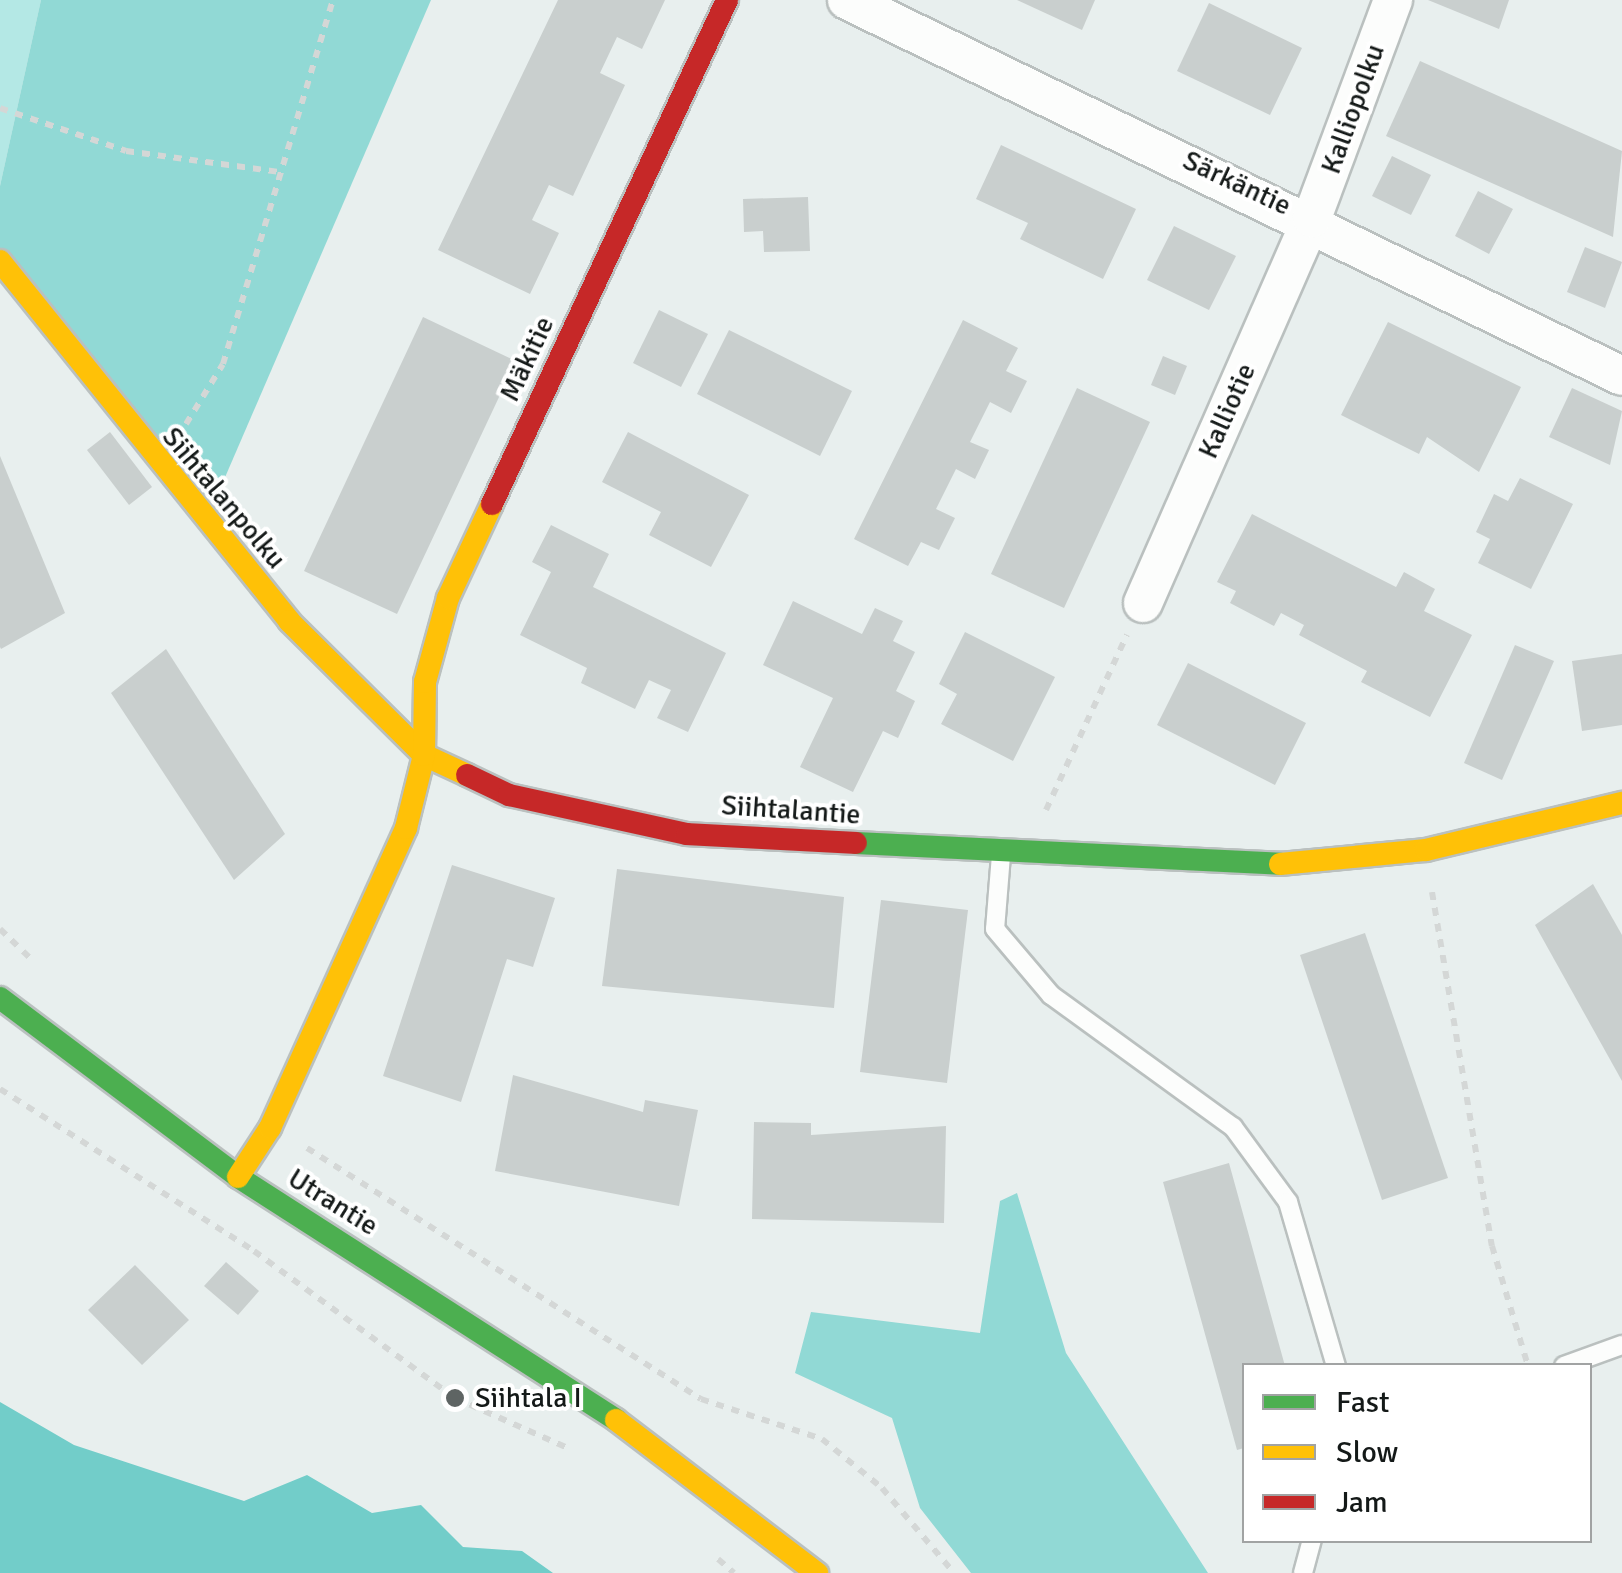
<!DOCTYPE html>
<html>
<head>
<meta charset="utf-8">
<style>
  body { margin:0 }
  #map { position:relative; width:1622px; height:1573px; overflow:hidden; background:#e8efee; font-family:Signika,sans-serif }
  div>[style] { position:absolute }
  .green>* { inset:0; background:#b4e8e5 }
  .forest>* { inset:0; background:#91d9d5 }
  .water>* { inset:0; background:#72cdc9 }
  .building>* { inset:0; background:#c9cfce }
  .path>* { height:6px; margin-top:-3px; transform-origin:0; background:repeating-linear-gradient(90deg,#d4d7d6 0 8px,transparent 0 16px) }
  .roads { filter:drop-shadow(2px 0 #bac0bf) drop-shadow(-2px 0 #bac0bf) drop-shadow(0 2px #bac0bf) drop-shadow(0 -2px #bac0bf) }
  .lane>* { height:18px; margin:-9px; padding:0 9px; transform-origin:9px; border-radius:9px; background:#fcfdfc }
  .street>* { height:38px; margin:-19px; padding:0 19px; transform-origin:19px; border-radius:19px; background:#fcfdfc }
  .fast>* { height:22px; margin:-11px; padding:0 11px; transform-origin:11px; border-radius:11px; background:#4caf50 }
  .slow>* { height:22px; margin:-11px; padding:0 11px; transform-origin:11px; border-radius:11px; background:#ffc107 }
  .jam>* { height:22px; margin:-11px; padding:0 11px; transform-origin:11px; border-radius:11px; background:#c62828 }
  .dots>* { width:28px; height:28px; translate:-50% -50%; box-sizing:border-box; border:5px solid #fff; border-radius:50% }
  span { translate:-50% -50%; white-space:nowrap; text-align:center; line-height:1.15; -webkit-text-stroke:8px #fff; paint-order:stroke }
  .street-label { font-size:28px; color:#141918 }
  .poi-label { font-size:28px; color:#141918 }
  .left { translate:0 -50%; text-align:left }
  .legend { position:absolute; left:1242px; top:1363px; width:350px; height:180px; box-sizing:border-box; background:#fff; border:2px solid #a1a3a3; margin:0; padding:12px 18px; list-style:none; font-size:30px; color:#141918 }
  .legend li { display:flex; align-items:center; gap:20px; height:50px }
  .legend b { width:50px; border:2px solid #a1a3a3 }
</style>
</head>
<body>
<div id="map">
  <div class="green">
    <i style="clip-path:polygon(0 0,41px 0,0 186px)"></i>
  </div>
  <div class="forest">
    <i style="clip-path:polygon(41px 0,431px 0,204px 526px,0 261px,0 186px)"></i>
    <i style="clip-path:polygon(1017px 1193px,1066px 1353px,1208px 1573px,971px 1573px,920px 1508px,892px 1418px,795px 1373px,811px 1312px,980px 1333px,1000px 1201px)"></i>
  </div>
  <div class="water">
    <i style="clip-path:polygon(0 1402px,74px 1445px,244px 1501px,307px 1475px,372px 1513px,421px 1505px,463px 1547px,522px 1551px,553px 1573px,0 1573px)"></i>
  </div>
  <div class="building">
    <i style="clip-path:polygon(558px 0,665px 0,642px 49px,617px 37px,600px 73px,625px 85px,573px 196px,549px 185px,532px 220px,559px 233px,530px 294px,438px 250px)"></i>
    <i style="clip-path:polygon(1017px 0,1095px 0,1082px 30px)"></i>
    <i style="clip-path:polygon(1428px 0,1509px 0,1499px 29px)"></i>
    <i style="clip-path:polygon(1209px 3px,1302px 48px,1270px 115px,1177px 71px)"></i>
    <i style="clip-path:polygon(1420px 61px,1622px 151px,1613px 237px,1386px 136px)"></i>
    <i style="clip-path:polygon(1001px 145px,1136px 209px,1103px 279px,1020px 239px,1028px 223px,976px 199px)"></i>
    <i style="clip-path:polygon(1392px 156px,1431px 175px,1411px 215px,1372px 196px)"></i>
    <i style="clip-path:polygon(1478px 191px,1513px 209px,1489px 254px,1455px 236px)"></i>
    <i style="clip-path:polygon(808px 197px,810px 251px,764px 252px,763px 231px,744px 232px,743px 199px)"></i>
    <i style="clip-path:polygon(1174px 226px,1236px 256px,1209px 310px,1147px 280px)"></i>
    <i style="clip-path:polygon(1585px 247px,1622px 262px,1605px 308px,1567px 292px)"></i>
    <i style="clip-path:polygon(659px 310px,708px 334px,681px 387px,633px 363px)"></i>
    <i style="clip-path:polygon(423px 317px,516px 361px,397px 614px,304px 571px)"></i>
    <i style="clip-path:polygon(963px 320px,1018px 348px,1006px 371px,1027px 381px,1011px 413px,990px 402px,970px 442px,989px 450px,975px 479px,956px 469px,936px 509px,955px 518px,939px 550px,921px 542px,908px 566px,854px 539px)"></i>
    <i style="clip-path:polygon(1388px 322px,1521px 387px,1479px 472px,1427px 437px,1419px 454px,1341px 415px)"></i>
    <i style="clip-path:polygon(729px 330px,852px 391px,820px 456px,697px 394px)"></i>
    <i style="clip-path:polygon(1163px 356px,1187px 366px,1175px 395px,1151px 385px)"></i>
    <i style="clip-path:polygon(1077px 388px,1150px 422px,1064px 608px,991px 574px)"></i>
    <i style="clip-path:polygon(1572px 388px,1622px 411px,1610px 465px,1549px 437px)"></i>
    <i style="clip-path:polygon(110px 432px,152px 487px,129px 505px,87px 450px)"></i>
    <i style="clip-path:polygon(628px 432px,749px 495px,711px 567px,649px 535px,661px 512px,602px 482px)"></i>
    <i style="clip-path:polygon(0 456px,65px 613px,1px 649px,0 647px)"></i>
    <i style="clip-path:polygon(1520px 478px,1573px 504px,1531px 589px,1478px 563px,1490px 539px,1476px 532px,1494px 494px,1508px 501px)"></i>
    <i style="clip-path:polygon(1252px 514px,1396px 587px,1404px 572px,1435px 589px,1424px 611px,1472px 635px,1430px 717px,1361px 682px,1367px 671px,1299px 635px,1304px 625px,1281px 613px,1274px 626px,1230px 603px,1236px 591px,1217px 582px)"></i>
    <i style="clip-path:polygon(551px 525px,609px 554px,593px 587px,726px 653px,688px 732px,657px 718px,671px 690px,649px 680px,635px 709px,581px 683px,587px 668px,520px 635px,551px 572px,532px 562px)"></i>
    <i style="clip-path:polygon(793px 601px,862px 634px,875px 608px,903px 621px,893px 641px,915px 652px,896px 691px,915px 701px,898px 738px,883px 731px,853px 792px,800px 767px,833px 698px,763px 665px)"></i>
    <i style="clip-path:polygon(965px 632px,1055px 677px,1013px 761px,941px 724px,957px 694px,939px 684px)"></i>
    <i style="clip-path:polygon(1515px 645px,1554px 661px,1502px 780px,1464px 763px)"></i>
    <i style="clip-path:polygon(166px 649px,285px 834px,234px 880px,111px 693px)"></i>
    <i style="clip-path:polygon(1622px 654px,1622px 725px,1582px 731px,1572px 661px)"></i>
    <i style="clip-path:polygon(1188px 663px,1306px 723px,1275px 785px,1157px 725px)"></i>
    <i style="clip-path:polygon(452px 865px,555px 898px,533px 967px,507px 959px,461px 1102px,383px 1076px)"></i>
    <i style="clip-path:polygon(617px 869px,844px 897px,834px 1008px,602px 986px)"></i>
    <i style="clip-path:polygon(1593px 884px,1622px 935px,1622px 1081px,1535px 925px)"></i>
    <i style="clip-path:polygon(881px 900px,968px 910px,947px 1083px,860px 1072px)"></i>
    <i style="clip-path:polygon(1365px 933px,1448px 1178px,1382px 1200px,1300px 955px)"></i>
    <i style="clip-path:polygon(513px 1075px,643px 1112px,645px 1100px,698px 1110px,679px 1206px,495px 1171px)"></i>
    <i style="clip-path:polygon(754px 1122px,811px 1123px,811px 1135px,946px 1126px,944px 1223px,752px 1219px)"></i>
    <i style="clip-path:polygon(1229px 1163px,1285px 1366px,1244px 1366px,1244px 1448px,1237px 1450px,1163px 1182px)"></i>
    <i style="clip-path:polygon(226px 1262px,259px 1291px,238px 1315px,204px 1286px)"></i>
    <i style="clip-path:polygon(135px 1265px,189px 1320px,142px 1365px,88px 1310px)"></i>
  </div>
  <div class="path">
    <i style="left:0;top:108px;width:133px;rotate:18.8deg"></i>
    <i style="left:126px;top:151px;width:154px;rotate:7.8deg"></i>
    <i style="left:186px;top:424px;width:70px;rotate:-58.3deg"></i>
    <i style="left:223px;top:364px;width:380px;rotate:-73.2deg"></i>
    <i style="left:1046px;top:810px;width:193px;rotate:-65.2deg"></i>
    <i style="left:1432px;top:892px;width:359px;rotate:80.4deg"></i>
    <i style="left:1492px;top:1246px;width:125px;rotate:73.3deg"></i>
    <i style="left:0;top:929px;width:43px;rotate:44.1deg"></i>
    <i style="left:0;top:1089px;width:301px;rotate:32.5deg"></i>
    <i style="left:254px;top:1251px;width:249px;rotate:36.2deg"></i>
    <i style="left:455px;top:1398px;width:124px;rotate:23.9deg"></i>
    <i style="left:307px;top:1148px;width:467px;rotate:32.5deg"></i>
    <i style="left:701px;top:1399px;width:127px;rotate:18.3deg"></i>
    <i style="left:822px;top:1439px;width:77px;rotate:39.2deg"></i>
    <i style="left:882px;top:1488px;width:111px;rotate:49.7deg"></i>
    <i style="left:718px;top:1559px;width:21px;rotate:41deg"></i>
  </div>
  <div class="roads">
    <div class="lane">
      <i style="left:1001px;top:855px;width:74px;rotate:94.6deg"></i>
      <i style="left:995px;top:929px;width:87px;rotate:49.7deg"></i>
      <i style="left:1051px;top:995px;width:225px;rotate:36deg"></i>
      <i style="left:1233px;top:1127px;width:93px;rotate:53.7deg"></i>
      <i style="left:1288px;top:1202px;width:171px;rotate:73.7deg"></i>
      <i style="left:1564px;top:1366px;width:62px;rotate:-19.9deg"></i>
      <i style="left:1303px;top:1573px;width:34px;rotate:-75deg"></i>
    </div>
    <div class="street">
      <i style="left:847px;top:0;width:861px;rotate:25.88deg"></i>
      <i style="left:1143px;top:603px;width:420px;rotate:-66.3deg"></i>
      <i style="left:1312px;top:218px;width:233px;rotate:-69.6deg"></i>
    </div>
    <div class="fast">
      <i style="left:856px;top:843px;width:425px;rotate:2.8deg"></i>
      <i style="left:0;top:998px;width:298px;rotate:36.9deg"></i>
      <i style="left:238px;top:1177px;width:449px;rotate:32.7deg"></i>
    </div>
    <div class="slow">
      <i style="left:0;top:261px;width:462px;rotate:51.2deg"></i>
      <i style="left:289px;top:621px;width:190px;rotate:44.8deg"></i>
      <i style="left:424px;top:755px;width:47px;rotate:24.9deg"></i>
      <i style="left:1280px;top:864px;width:147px;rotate:-5.5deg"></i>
      <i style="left:1426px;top:850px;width:202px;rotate:-13.5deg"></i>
      <i style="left:238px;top:1177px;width:59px;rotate:-56.9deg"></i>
      <i style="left:270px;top:1128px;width:329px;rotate:-65.6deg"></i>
      <i style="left:406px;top:828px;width:75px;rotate:-76.1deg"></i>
      <i style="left:424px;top:755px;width:73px;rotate:-89.2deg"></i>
      <i style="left:425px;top:682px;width:87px;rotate:-74.7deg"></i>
      <i style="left:448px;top:598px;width:104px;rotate:-64.9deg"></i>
      <i style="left:616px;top:1420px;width:253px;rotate:37.3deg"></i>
    </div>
    <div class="jam">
      <i style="left:492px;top:504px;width:556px;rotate:-65deg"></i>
      <i style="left:467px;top:775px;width:47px;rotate:25.5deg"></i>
      <i style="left:509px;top:795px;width:182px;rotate:12.4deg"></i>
      <i style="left:687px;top:834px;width:169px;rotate:3deg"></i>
    </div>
  </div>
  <div class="dots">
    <i style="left:455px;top:1398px;background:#5e6463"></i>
  </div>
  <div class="street-label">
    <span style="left:1353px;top:109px;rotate:-70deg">Kalliopolku</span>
    <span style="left:1237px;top:183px;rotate:25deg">Särkäntie</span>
    <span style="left:527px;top:359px;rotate:-65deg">Mäkitie</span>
    <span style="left:1227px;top:411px;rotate:-66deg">Kalliotie</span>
    <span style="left:224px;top:498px;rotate:50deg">Siihtalanpolku</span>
    <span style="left:791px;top:810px;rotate:4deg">Siihtalantie</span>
    <span style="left:333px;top:1202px;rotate:32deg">Utrantie</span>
  </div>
  <div class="poi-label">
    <span class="left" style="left:475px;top:1398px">Siihtala I</span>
  </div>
  <ul class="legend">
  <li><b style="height:12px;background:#4caf50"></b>Fast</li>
  <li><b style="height:12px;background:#ffc107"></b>Slow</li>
  <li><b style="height:12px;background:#c62828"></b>Jam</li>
  </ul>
</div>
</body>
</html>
